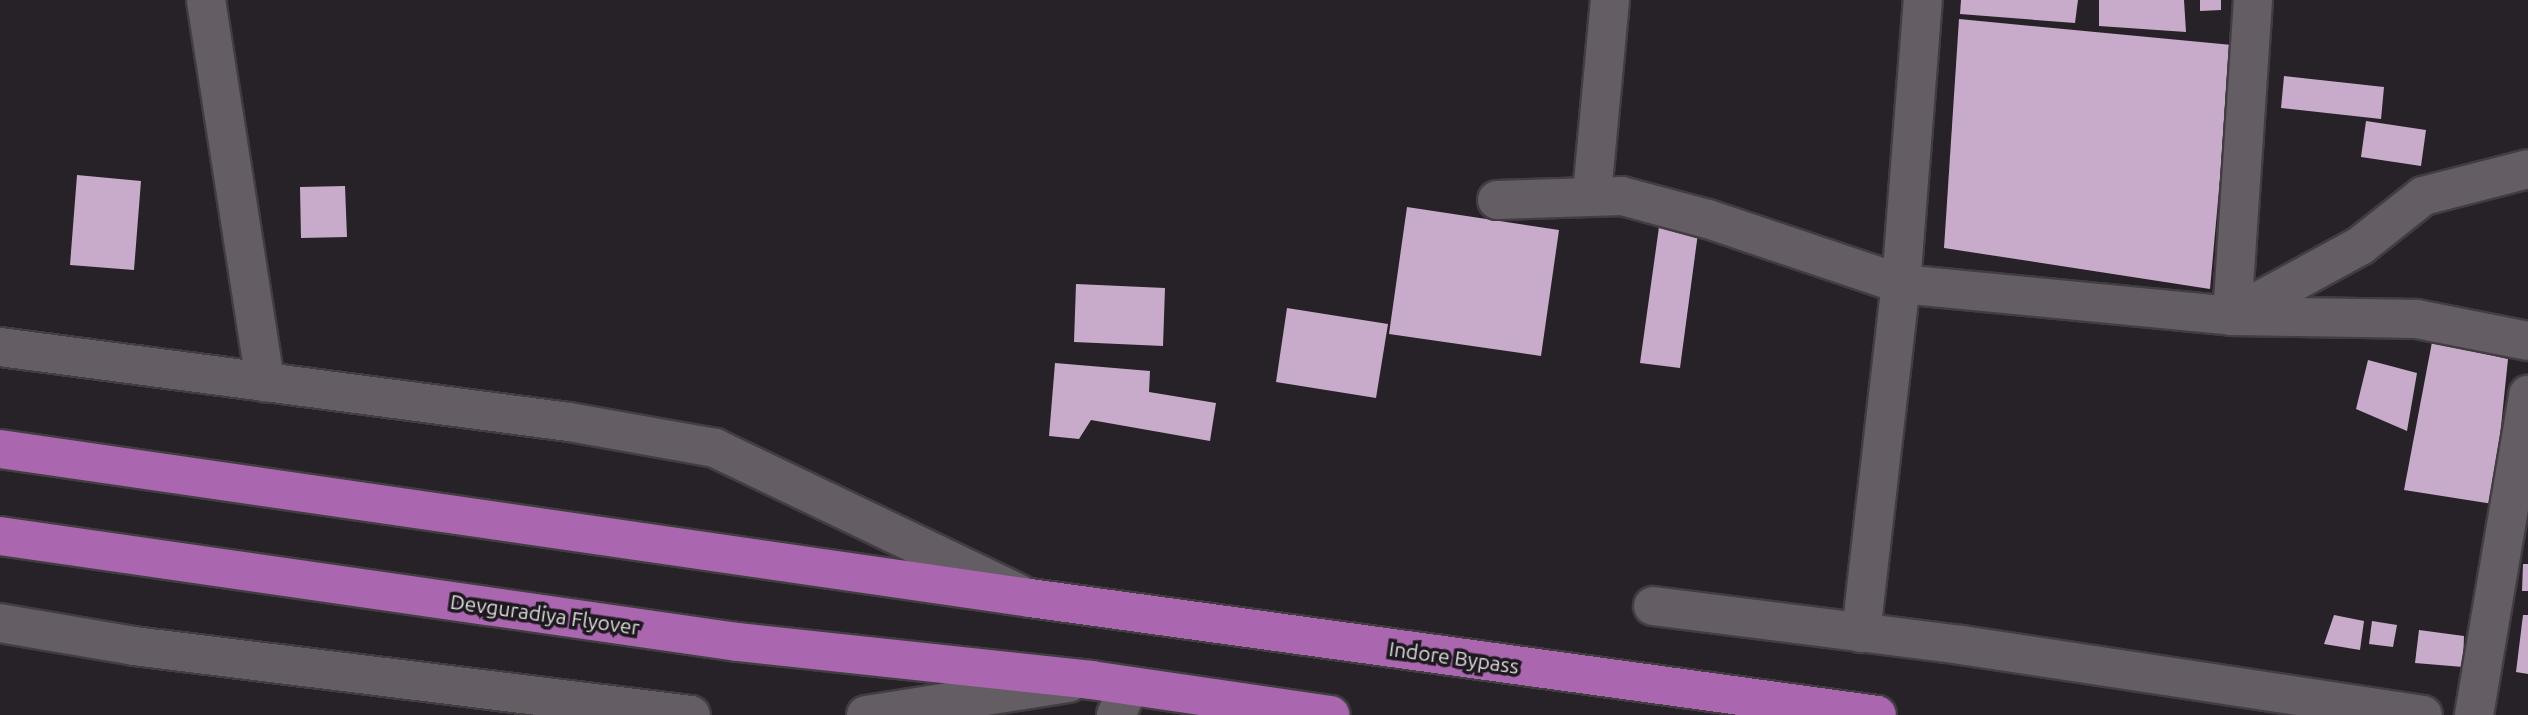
<!DOCTYPE html>
<html>
<head>
<meta charset="utf-8">
<style>
  body { margin:0 }
  #map { position:relative; width:2528px; height:715px; overflow:hidden; background:#272227; font-family:Ubuntu,sans-serif }
  div>[style] { position:absolute }
  .building>* { inset:0; background:#c8aaca }
  .roads { filter:drop-shadow(2px 0 #413d41) drop-shadow(-2px 0 #413d41) drop-shadow(0 2px #413d41) drop-shadow(0 -2px #413d41) }
  .minor>* { height:38px; margin:-19px; padding:0 19px; transform-origin:19px; border-radius:19px; background:#645e64 }
  .highway>* { height:38px; margin:-19px; padding:0 19px; transform-origin:19px; border-radius:19px; background:#aa67af }
  span { translate:-50% -50%; white-space:nowrap; text-align:center; line-height:1.15; -webkit-text-stroke:7px #1d191e; paint-order:stroke }
  .street-label { font-size:21px; color:#dcd9dc }
</style>
</head>
<body>
<div id="map">
  <div class="building">
    <i style="clip-path:polygon(1961px 0,2078px 0,2075px 23px,1960px 14px)"></i>
    <i style="clip-path:polygon(2099px 0,2184px 0,2186px 32px,2099px 26px)"></i>
    <i style="clip-path:polygon(2200px 0,2221px 0,2221px 10px,2200px 11px)"></i>
    <i style="clip-path:polygon(1959px 19px,2232px 45px,2210px 289px,1944px 248px)"></i>
    <i style="clip-path:polygon(2284px 76px,2384px 87px,2381px 119px,2281px 108px)"></i>
    <i style="clip-path:polygon(2366px 121px,2426px 130px,2421px 166px,2361px 157px)"></i>
    <i style="clip-path:polygon(77px 175px,141px 181px,134px 270px,70px 265px)"></i>
    <i style="clip-path:polygon(345px 186px,347px 237px,301px 238px,300px 187px)"></i>
    <i style="clip-path:polygon(1407px 207px,1559px 230px,1541px 356px,1389px 334px)"></i>
    <i style="clip-path:polygon(1659px 227px,1698px 233px,1680px 368px,1640px 363px)"></i>
    <i style="clip-path:polygon(1076px 284px,1165px 288px,1163px 346px,1074px 342px)"></i>
    <i style="clip-path:polygon(1287px 308px,1388px 324px,1376px 398px,1276px 382px)"></i>
    <i style="clip-path:polygon(2432px 342px,2508px 359px,2493px 504px,2404px 490px)"></i>
    <i style="clip-path:polygon(2368px 360px,2417px 373px,2407px 431px,2356px 409px)"></i>
    <i style="clip-path:polygon(1055px 363px,1150px 371px,1149px 392px,1216px 403px,1210px 441px,1091px 420px,1079px 439px,1049px 436px)"></i>
    <i style="clip-path:polygon(2523px 564px,2528px 564px,2528px 591px,2522px 591px)"></i>
    <i style="clip-path:polygon(2334px 615px,2364px 621px,2360px 650px,2324px 644px)"></i>
    <i style="clip-path:polygon(2523px 615px,2528px 615px,2528px 674px,2516px 672px)"></i>
    <i style="clip-path:polygon(2372px 621px,2397px 625px,2393px 647px,2369px 644px)"></i>
    <i style="clip-path:polygon(2419px 630px,2464px 636px,2463px 667px,2415px 663px)"></i>
  </div>
  <div class="roads">
    <div class="minor">
      <i style="left:206px;top:0;width:387px;rotate:81.2deg"></i>
      <i style="left:1592px;top:194px;width:195px;rotate:-84.7deg"></i>
      <i style="left:1497px;top:200px;width:125px;rotate:-1.8deg"></i>
      <i style="left:1622px;top:196px;width:89px;rotate:15deg"></i>
      <i style="left:1708px;top:219px;width:204px;rotate:18.6deg"></i>
      <i style="left:1901px;top:284px;width:333px;rotate:5.5deg"></i>
      <i style="left:2232px;top:316px;width:185px;rotate:0.9deg"></i>
      <i style="left:2417px;top:319px;width:113px;rotate:11.2deg"></i>
      <i style="left:2237px;top:313px;width:140px;rotate:-28.6deg"></i>
      <i style="left:2360px;top:246px;width:80px;rotate:-38.4deg"></i>
      <i style="left:2423px;top:196px;width:108px;rotate:-14.4deg"></i>
      <i style="left:2232px;top:316px;width:317px;rotate:-86.2deg"></i>
      <i style="left:0;top:347px;width:574px;rotate:7.51deg"></i>
      <i style="left:569px;top:422px;width:148px;rotate:10.1deg"></i>
      <i style="left:715px;top:448px;width:336px;rotate:25.6deg"></i>
      <i style="left:1653px;top:606px;width:310px;rotate:7.2deg"></i>
      <i style="left:1961px;top:645px;width:467px;rotate:8.6deg"></i>
      <i style="left:0;top:623px;width:136px;rotate:9.7deg"></i>
      <i style="left:134px;top:646px;width:561px;rotate:7.06deg"></i>
      <i style="left:1861px;top:633px;width:351px;rotate:-83.5deg"></i>
      <i style="left:1901px;top:284px;width:285px;rotate:-85.6deg"></i>
      <i style="left:866px;top:715px;width:205px;rotate:-9deg"></i>
      <i style="left:1116px;top:715px;width:31px;rotate:-65deg"></i>
      <i style="left:2474px;top:715px;width:325px;rotate:-80.4deg"></i>
    </div>
    <div class="highway">
      <i style="left:0;top:449px;width:1041px;rotate:8.23deg"></i>
      <i style="left:1030px;top:598px;width:855px;rotate:7.86deg"></i>
      <i style="left:0;top:536px;width:745px;rotate:8.18deg"></i>
      <i style="left:737px;top:642px;width:356px;rotate:6.1deg"></i>
      <i style="left:1091px;top:680px;width:242px;rotate:8.3deg"></i>
    </div>
  </div>
  <div class="street-label">
    <span style="left:545px;top:614px;rotate:8deg">Devguradiya Flyover</span>
    <span style="left:1454px;top:657px;rotate:8deg">Indore Bypass</span>
  </div>
</div>
</body>
</html>
